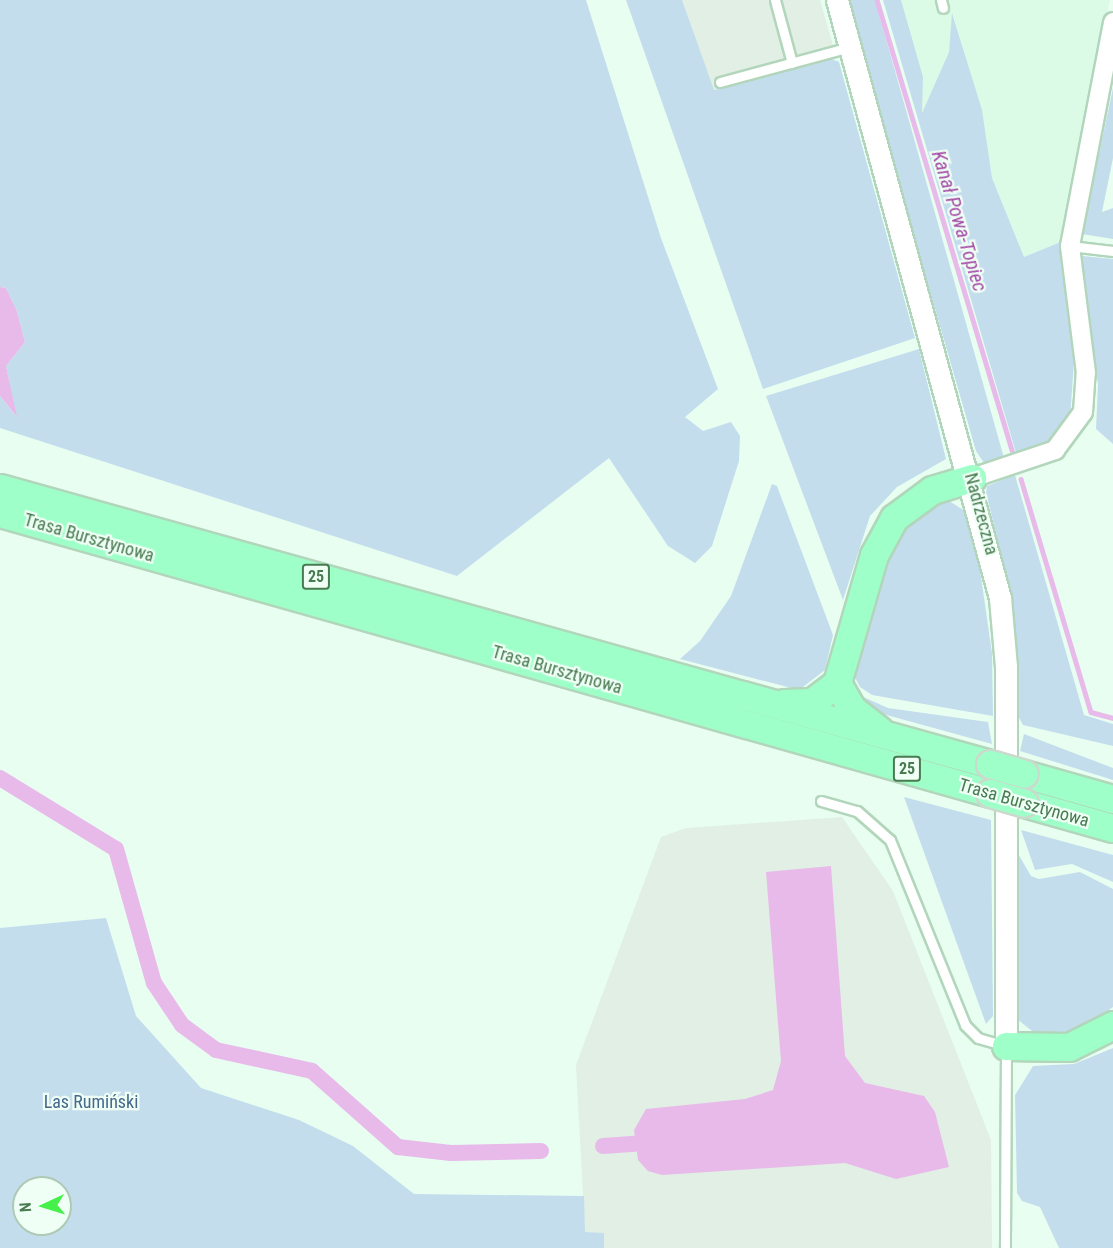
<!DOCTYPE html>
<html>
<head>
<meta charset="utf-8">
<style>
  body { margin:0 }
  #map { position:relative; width:1113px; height:1248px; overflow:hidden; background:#e8fef1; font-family:"Roboto Condensed",sans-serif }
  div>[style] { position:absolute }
  .residential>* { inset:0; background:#dbfbe7 }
  .industrial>* { inset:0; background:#e1efe5 }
  .green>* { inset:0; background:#c4dded }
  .water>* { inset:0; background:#e8baea }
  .stream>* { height:4.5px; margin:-2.25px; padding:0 2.25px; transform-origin:2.25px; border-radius:2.25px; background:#e8baea }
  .canal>* { height:16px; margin:-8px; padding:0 8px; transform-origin:8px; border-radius:8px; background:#e8baea }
  .roads { filter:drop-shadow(2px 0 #b2d6bb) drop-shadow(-2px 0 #b2d6bb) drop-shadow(0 2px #b2d6bb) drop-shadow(0 -2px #b2d6bb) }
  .service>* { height:9px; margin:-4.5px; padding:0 4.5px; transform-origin:4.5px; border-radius:4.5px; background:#fff }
  .minor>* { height:18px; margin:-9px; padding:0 9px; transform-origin:9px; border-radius:9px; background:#fff }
  .tertiary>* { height:21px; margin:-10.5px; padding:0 10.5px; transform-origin:10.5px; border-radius:10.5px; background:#fff }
  .primary>* { height:27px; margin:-13.5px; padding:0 13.5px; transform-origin:13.5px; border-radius:13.5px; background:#9effc8 }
  .bridges { filter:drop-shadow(2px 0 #ccdace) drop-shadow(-2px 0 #ccdace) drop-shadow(0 2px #ccdace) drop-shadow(0 -2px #ccdace) }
  .primary-bridge>* { height:27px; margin:-13.5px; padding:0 13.5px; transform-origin:13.5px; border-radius:13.5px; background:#9effc8 }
  span { translate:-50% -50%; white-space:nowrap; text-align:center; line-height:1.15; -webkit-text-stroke:4.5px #f0fff6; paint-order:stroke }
  .shield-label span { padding:2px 4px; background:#f0fff6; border:2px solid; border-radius:4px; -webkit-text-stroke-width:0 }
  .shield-label { font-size:16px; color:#497b51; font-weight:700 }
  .street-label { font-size:18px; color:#497b51 }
  .park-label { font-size:18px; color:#45688e }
  .water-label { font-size:20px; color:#a449a6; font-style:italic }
  .north { position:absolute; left:12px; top:1176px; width:60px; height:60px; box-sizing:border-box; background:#f0fff6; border:2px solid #adcab4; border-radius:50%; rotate:266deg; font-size:16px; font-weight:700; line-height:24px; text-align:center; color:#497b51 }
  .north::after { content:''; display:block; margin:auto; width:21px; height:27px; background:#45f04a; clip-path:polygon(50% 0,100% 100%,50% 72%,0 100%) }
</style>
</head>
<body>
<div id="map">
  <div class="residential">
    <i style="clip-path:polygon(891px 0,1110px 0,1063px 241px,1024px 257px,992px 178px,981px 110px,953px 14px,949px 52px,921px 115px)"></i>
  </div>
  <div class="industrial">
    <i style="clip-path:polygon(682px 0,820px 0,833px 45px,818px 50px,821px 62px,713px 90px)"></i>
    <i style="clip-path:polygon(842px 817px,893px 891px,991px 1140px,992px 1248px,604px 1248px,604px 1234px,585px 1232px,576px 1065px,661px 837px,686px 828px)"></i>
  </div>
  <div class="green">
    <i style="clip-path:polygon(0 0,586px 0,661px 238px,718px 389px,685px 417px,703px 431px,731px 422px,740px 436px,739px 461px,712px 546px,695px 563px,668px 546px,609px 458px,457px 576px,0 428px,0 396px,16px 416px,6px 366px,25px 342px,17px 311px,6px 288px,0 287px)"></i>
    <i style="clip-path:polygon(626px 0,682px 0,714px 90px,832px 59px,839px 62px,915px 338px,763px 389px)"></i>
    <i style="clip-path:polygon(846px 0,875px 0,1004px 458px,992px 463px,984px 463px,976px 451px)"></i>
    <i style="clip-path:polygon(883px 0,901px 0,923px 77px,922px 113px,949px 52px,952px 13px,982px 110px,992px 178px,1024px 257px,1063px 241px,1074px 362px,1070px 418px,1060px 441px,1017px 456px)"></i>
    <i style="clip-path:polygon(1113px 88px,1113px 158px,1102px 212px,1113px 208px,1113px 239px,1082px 234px)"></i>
    <i style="clip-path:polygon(1083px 256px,1113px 259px,1113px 444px,1096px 429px,1098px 384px,1080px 271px)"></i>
    <i style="clip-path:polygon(919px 349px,946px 459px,897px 487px,870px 516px,843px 600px,766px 396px)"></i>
    <i style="clip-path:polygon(1015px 475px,1084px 715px,1113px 724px,1113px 746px,1023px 725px,1017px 714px,1009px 587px,986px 493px,987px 486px)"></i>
    <i style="clip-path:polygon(772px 484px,777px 486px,833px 635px,825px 670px,799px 690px,680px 659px,700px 641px,731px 596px)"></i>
    <i style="clip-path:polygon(946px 499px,965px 511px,977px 549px,992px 653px,993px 716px,872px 695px,860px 687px,852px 672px,884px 562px,900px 533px,910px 520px)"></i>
    <i style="clip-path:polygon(852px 692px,888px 708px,988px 722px,992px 744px,872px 711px)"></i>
    <i style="clip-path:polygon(1024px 734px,1113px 768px,1113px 780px,1020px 751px)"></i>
    <i style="clip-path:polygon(904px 797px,991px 820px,993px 1016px,986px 1024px)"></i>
    <i style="clip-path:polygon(1021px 830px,1113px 855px,1113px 882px,1072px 864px,1035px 870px)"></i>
    <i style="clip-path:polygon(1016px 850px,1031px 876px,1039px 879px,1080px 872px,1113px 889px,1113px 1007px,1082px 1030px,1037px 1035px,1017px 1019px)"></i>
    <i style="clip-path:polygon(evenodd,106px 918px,136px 1016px,201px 1088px,299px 1120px,353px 1146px,414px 1194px,584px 1196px,585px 1232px,604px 1233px,604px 1248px,0 1248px,0 928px,106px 918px,24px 1188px,60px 1188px,60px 1224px,24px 1224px,24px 1188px)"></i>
    <i style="clip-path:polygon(1113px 1048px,1113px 1248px,1059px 1248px,1040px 1207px,1022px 1201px,1017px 1193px,1015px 1095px,1033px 1066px,1074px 1064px)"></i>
  </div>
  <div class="water">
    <i style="clip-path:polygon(0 287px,6px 288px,17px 311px,25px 342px,6px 366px,17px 417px,0 396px)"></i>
    <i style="clip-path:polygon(831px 866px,845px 1056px,865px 1083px,924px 1096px,935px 1112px,949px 1167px,896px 1179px,845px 1163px,662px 1175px,648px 1171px,638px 1160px,634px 1130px,646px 1109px,745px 1099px,773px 1090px,781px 1061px,766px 872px)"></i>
  </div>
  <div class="stream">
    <i style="left:877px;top:0;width:470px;rotate:73.3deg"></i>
    <i style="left:1021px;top:479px;width:243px;rotate:73.3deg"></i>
    <i style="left:1091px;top:712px;width:23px;rotate:15deg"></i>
  </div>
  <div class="canal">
    <i style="left:0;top:778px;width:136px;rotate:31.5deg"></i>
    <i style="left:116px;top:849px;width:139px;rotate:74.2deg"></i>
    <i style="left:154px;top:983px;width:50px;rotate:56.3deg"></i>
    <i style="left:182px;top:1025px;width:42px;rotate:36.3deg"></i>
    <i style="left:216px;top:1050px;width:98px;rotate:12.3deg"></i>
    <i style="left:312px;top:1071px;width:115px;rotate:41.5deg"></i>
    <i style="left:398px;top:1147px;width:53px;rotate:6.5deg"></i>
    <i style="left:451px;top:1153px;width:90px;rotate:-1.3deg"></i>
    <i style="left:603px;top:1146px;width:32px;rotate:-4deg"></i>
  </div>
  <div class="roads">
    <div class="service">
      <i style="left:775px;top:0;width:65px;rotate:74.9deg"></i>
      <i style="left:941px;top:0;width:8px;rotate:76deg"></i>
      <i style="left:720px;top:82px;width:135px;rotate:-15.1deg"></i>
      <i style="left:1070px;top:246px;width:43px;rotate:6.6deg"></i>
      <i style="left:821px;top:801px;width:37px;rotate:16deg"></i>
      <i style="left:857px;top:811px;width:44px;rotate:41.3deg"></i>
      <i style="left:890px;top:840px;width:200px;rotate:67.9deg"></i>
      <i style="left:965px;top:1025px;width:18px;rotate:45deg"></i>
      <i style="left:978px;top:1038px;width:29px;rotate:16deg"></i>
      <i style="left:1006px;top:1046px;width:202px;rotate:90.3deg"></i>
    </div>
    <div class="minor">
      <i style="left:972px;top:478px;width:88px;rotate:-18.6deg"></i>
      <i style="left:1055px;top:450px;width:47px;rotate:-53.6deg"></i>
      <i style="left:1083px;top:412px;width:39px;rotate:-86deg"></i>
      <i style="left:1086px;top:373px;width:128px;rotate:-97.2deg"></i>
      <i style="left:1070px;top:246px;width:228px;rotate:-79.1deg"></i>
    </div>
    <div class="tertiary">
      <i style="left:837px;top:0;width:620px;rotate:74.75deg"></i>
      <i style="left:1000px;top:598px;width:68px;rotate:85deg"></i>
      <i style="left:1006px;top:666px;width:380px;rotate:90deg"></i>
    </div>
    <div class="primary">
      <i style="left:0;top:488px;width:1028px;rotate:15.58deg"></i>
      <i style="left:0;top:513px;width:1029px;rotate:15.79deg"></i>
      <i style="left:837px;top:683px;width:30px;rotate:60deg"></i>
      <i style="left:852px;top:709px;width:34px;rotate:38deg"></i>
      <i style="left:784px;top:703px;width:28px;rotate:-2deg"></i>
      <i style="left:812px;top:702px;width:31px;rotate:-37deg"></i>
      <i style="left:837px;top:683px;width:133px;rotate:-73.9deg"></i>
      <i style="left:874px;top:555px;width:42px;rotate:-61.6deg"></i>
      <i style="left:894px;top:518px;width:47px;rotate:-36.4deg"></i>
      <i style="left:932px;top:490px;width:42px;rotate:-16.7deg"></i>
      <i style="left:1024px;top:774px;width:92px;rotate:15.7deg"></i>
      <i style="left:1024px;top:803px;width:92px;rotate:15.7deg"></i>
      <i style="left:1006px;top:1046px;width:63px;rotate:0.9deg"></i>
      <i style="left:1069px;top:1047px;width:49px;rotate:-26.6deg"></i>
    </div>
  </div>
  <div class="bridges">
    <div class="primary-bridge">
      <i style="left:990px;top:764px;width:35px;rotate:16deg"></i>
      <i style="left:990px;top:793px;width:35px;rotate:16deg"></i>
    </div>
  </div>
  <div class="shield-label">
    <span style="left:316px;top:577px">25</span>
    <span style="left:907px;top:769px">25</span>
  </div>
  <div class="street-label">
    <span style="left:981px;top:514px;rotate:75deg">Nadrzeczna</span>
    <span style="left:89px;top:538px;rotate:16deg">Trasa Bursztynowa</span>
    <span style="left:557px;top:670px;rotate:16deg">Trasa Bursztynowa</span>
    <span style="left:1024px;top:803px;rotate:16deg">Trasa Bursztynowa</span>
  </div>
  <div class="park-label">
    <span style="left:91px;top:1102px">Las Rumiński</span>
  </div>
  <div class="water-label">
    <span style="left:959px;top:221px;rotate:73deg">Kanał Powa-Topiec</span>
  </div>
  <div class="north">N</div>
</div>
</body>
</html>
